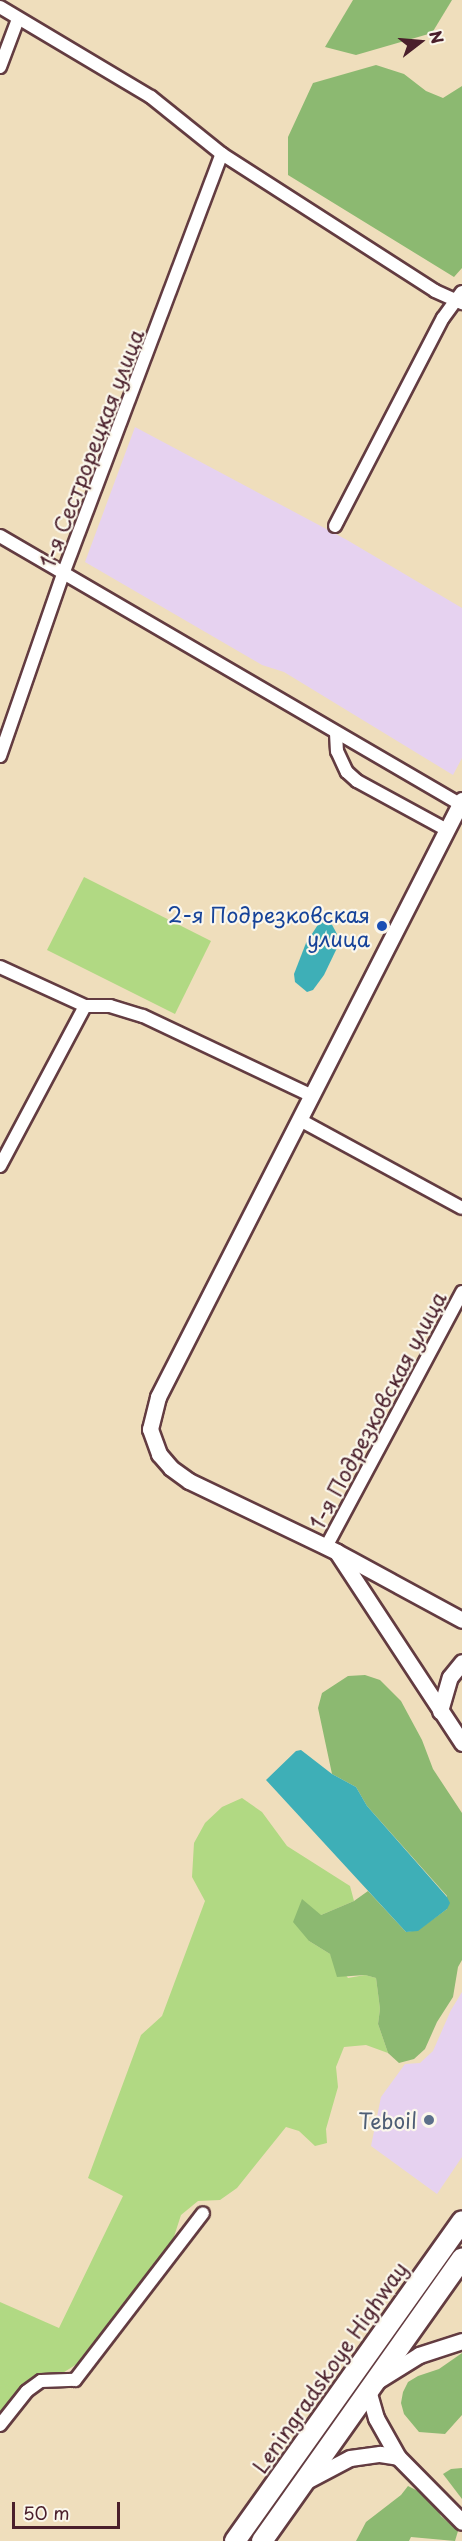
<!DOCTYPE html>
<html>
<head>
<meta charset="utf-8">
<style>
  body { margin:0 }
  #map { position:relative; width:462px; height:2541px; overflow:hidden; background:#efdebc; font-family:"Playpen Sans",sans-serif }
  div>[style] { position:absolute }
  .built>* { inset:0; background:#e6d2f0 }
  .green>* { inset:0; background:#b1d983 }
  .forest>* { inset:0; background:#8cb971 }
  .water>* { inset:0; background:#3eafb7 }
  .roads { filter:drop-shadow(2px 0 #633c41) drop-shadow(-2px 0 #633c41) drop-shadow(0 2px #633c41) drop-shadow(0 -2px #633c41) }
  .minor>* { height:12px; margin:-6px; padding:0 6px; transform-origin:6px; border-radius:6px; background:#fff }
  .tertiary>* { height:15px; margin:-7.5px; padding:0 7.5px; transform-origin:7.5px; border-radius:7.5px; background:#fff }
  .trunk>* { height:20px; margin:-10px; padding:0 10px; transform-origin:10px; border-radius:10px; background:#fff }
  .dots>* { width:16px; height:16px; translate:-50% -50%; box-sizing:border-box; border:3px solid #fbf7ec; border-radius:50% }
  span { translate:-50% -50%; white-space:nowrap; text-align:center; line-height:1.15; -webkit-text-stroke:4.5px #fbf7ec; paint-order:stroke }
  .street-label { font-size:21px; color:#4a1f2b }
  .transit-label { font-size:21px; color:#164399 }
  .right { translate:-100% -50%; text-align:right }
  .service-label { font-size:21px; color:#4e5e75 }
  .north { position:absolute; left:390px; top:12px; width:60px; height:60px; -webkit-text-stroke:4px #fbf7ec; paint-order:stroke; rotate:74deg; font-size:16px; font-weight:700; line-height:24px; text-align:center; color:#4a1f2b }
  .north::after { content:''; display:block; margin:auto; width:21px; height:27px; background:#4a1f2b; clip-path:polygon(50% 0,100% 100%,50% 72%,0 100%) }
  .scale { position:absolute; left:12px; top:2502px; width:108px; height:27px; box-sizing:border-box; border:3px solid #4a1f2b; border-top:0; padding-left:8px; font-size:18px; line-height:21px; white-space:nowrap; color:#4a1f2b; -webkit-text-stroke:4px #fbf7ec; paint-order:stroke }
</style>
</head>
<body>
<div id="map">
  <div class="built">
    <i style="clip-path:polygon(135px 427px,347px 540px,462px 608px,462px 758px,453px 775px,284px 672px,262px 665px,85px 562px)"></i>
    <i style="clip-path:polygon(462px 1992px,462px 2157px,437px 2194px,371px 2146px,381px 2097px,405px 2064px,420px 2063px,433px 2051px,451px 2010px)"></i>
  </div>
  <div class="green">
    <i style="clip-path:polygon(84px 877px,211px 941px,175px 1014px,47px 950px)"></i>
    <i style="clip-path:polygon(242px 1798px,262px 1812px,287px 1846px,350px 1886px,354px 1901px,321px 1915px,309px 1941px,330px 1954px,348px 1978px,365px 1975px,376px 1978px,380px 2009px,378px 2024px,388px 2053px,366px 2045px,344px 2047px,336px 2067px,338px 2087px,326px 2129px,327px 2143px,315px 2146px,299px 2131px,286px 2127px,237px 2188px,220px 2200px,198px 2201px,181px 2215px,170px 2249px,77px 2364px,61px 2374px,40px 2374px,23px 2386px,0 2415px,0 2302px,59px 2328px,123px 2196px,88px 2178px,141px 2035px,162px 2016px,205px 1901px,192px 1877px,194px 1843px,205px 1823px,222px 1807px)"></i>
  </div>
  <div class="forest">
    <i style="clip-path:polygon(353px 0,452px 0,432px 33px,356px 55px,325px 47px)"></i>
    <i style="clip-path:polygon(376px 65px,404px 74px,426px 91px,443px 98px,462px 86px,462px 268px,454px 277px,288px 175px,288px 137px,313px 83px)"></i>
    <i style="clip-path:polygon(365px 1675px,380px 1680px,401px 1701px,422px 1740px,433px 1769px,462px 1813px,462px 1960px,458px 1967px,453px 1997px,437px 2022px,425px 2049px,414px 2059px,399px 2063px,388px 2053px,378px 2024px,380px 2009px,376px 1978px,365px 1975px,337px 1977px,330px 1954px,309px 1941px,293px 1922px,302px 1899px,321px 1915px,354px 1901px,368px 1891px,406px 1932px,418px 1930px,447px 1909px,447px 1896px,367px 1806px,356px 1787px,332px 1774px,318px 1708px,322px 1693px,348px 1676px)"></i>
    <i style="clip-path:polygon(462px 2353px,462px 2415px,445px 2434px,419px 2432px,404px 2414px,401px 2403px,403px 2392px,408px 2382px,418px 2376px,439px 2369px)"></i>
    <i style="clip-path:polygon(462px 2468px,462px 2499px,443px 2474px,451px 2469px)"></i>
    <i style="clip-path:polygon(408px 2486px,430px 2497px,441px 2516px,458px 2531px,455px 2541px,411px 2537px,409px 2541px,356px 2541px,366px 2522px,401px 2495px)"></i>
  </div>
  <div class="water">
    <i style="clip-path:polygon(323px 917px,330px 921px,337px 934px,337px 948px,324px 975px,313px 990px,307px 992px,295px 982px,294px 974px,306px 943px)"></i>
    <i style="clip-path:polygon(301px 1750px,332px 1774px,356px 1787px,367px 1806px,447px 1897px,450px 1903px,447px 1909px,418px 1931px,406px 1932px,266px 1780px,296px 1751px)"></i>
  </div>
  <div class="roads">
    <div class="minor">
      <i style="left:0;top:7px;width:176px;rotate:30.8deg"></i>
      <i style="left:151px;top:97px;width:91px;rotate:38.8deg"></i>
      <i style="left:222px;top:154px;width:253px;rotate:32.7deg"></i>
      <i style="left:435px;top:291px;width:30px;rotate:24deg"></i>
      <i style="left:0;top:67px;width:51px;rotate:-69.4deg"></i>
      <i style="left:335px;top:526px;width:234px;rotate:-62.6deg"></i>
      <i style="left:443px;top:318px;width:32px;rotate:-54deg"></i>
      <i style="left:0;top:536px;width:532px;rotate:30.23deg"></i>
      <i style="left:336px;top:733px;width:18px;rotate:87deg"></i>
      <i style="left:337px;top:751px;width:23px;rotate:65deg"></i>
      <i style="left:347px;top:772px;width:13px;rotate:42deg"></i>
      <i style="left:357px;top:781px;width:102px;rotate:28.6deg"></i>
      <i style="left:0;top:756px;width:193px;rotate:-70.9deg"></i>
      <i style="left:63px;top:574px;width:449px;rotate:-69.3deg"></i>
      <i style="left:0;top:967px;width:94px;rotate:24.6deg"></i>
      <i style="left:85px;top:1006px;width:25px"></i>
      <i style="left:110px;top:1006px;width:34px;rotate:17deg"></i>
      <i style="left:143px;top:1016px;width:187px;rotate:25.3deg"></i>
      <i style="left:300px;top:1120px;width:184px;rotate:28.5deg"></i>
      <i style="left:0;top:1166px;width:181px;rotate:-62deg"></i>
      <i style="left:326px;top:1547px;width:289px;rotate:-61.9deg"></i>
      <i style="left:0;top:2425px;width:43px;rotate:-51.5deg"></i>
      <i style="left:27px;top:2391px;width:17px;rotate:-36deg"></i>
      <i style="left:41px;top:2381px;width:34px;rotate:-2deg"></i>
      <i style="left:75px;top:2380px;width:210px;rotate:-52.5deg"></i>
    </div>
    <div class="tertiary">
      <i style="left:462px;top:800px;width:670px;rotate:116.99deg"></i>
      <i style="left:158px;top:1397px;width:33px;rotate:104deg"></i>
      <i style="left:150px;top:1429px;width:27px;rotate:70deg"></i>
      <i style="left:159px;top:1454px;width:18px;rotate:49deg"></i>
      <i style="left:171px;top:1468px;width:22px;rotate:36deg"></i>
      <i style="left:189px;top:1481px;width:164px;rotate:25.6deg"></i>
      <i style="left:337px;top:1552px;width:142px;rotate:28.5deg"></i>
      <i style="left:338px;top:1554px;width:226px;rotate:56.7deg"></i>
      <i style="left:440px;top:1711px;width:35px;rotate:-74deg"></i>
      <i style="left:450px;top:1677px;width:19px;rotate:-51deg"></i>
      <i style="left:379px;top:2380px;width:47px;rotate:-32deg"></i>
      <i style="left:419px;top:2355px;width:45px;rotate:-18deg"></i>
      <i style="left:368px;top:2390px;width:29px;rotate:74deg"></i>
      <i style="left:376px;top:2418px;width:45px;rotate:60.6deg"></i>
      <i style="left:398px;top:2457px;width:91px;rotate:45.4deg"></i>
      <i style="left:308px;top:2480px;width:47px;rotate:-27.6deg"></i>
      <i style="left:350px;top:2458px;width:30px;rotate:-8deg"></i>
      <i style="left:380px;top:2454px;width:18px;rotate:9deg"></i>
    </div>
    <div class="trunk">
      <i style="left:235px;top:2541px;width:392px;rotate:-54.6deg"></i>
      <i style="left:262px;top:2541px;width:346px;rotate:-54.7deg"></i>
    </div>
  </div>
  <div class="dots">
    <i style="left:382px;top:926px;background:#1a4fb4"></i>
    <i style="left:429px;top:2120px;background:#5c6f8a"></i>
  </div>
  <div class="street-label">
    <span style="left:91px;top:448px;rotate:-69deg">1-я Сестрорецкая улица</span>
    <span style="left:377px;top:1410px;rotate:-62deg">1-я Подрезковская улица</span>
    <span style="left:329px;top:2367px;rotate:-55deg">Leningradskoye Highway</span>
  </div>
  <div class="transit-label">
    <span class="right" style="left:370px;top:926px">2-я Подрезковская<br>улица</span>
  </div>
  <div class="service-label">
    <span class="right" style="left:417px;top:2120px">Teboil</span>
  </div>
  <div class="north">N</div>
  <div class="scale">50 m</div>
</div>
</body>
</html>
